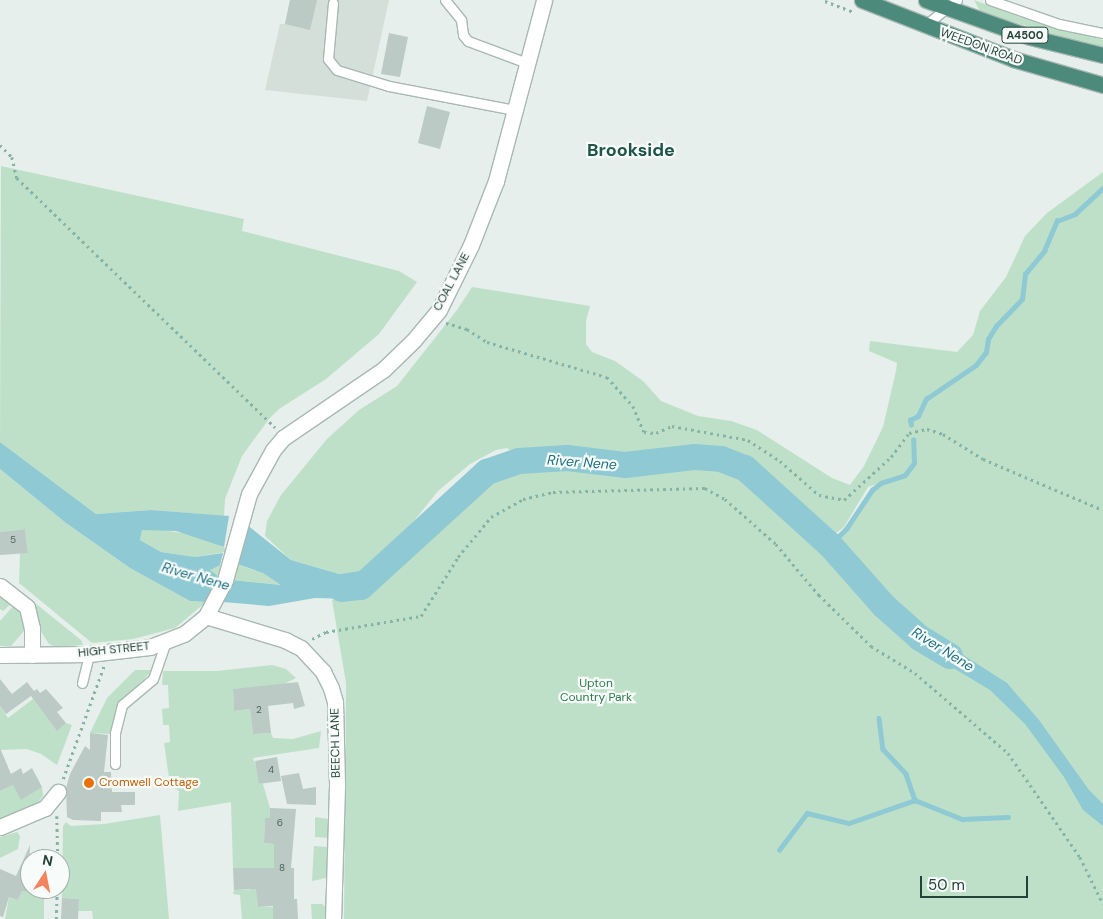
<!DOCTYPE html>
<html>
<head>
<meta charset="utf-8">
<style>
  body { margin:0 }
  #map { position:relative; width:1103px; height:919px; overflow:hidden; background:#e6efeb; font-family:"DM Sans",sans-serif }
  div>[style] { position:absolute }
  .built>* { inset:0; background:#d4dfda }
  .green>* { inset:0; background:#bfe0c8 }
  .water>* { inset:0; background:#8ec9d4 }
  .stream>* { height:4.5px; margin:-2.25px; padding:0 2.25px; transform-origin:2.25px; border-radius:2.25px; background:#8ec9d4 }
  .river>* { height:26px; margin:-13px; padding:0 13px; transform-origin:13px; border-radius:13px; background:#8ec9d4 }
  .building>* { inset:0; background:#bbcac4 }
  .path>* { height:2.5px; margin-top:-1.25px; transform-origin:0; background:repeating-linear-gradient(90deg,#86b3a5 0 2.5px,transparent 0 6.5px) }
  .roads { filter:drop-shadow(1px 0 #a8b8b2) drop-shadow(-1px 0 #a8b8b2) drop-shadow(0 1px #a8b8b2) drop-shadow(0 -1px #a8b8b2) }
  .service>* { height:9px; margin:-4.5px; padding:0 4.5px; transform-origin:4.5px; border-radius:4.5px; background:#fff }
  .minor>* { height:15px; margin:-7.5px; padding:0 7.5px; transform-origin:7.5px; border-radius:7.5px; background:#fff }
  .tertiary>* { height:15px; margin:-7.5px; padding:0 7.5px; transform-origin:7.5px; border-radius:7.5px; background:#fff }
  .trunk>* { height:15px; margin:-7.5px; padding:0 7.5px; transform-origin:7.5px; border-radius:7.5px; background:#4c8a7c }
  .dots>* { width:14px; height:14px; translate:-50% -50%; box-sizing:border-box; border:2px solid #f7fbf9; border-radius:50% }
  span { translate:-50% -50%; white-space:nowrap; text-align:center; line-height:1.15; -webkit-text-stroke:4.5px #f7fbf9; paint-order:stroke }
  .number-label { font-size:10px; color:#4a645c }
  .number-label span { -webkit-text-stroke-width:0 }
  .shield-label span { padding:1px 4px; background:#f7fbf9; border:1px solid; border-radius:4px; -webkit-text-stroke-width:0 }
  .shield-label { font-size:11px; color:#24423a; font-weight:700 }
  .street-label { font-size:12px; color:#24423a }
  .park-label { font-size:12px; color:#2d7a4b }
  .food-label { font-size:12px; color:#c56008 }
  .left { translate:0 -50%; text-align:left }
  .water-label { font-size:14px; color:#1c6f80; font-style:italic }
  .district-label { font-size:18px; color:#1f5548; font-weight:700 }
  .north { position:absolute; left:20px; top:849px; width:50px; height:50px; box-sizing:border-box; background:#f7fbf9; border:1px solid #a3b1ad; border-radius:50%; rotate:11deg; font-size:14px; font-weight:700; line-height:20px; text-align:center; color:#24423a }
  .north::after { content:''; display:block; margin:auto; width:18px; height:22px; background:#f4845f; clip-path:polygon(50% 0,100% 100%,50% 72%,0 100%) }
  .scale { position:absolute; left:920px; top:876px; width:108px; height:22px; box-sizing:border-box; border:2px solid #24423a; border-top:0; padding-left:6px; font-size:15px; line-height:18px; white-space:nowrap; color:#24423a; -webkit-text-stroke:4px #f7fbf9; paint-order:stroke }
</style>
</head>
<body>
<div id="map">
  <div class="built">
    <i style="clip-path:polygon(290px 0,389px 0,367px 101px,265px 90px,280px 24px,285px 24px)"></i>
  </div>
  <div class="green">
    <i style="clip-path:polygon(974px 0,1019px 17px,1103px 40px,1103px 49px,987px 14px,980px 11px)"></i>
    <i style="clip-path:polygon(1px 166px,244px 219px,242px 231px,399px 271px,417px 282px,379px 334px,326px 379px,279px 409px,269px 419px,242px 456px,225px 499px,224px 516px,151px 510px,96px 514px,0 442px)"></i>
    <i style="clip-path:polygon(1103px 172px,1103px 919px,344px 919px,346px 683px,332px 600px,355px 599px,371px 592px,395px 572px,487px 472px,519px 461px,545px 458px,625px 465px,694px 457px,721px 459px,745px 468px,830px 544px,846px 529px,872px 490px,881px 483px,868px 487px,844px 527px,835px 534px,830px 534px,743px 461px,717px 454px,620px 459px,545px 451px,517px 456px,507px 448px,496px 450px,470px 464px,438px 491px,389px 552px,366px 570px,339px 574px,291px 560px,265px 536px,267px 521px,281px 495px,327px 439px,359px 410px,397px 386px,457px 310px,472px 287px,590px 306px,586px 321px,586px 344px,592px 352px,615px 361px,643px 381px,661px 401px,698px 416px,731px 421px,757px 430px,832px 478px,850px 485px,864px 466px,883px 427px,896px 371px,897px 363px,869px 351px,870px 341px,957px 352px,973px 335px,980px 311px,1006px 277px,1025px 236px,1047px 213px)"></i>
    <i style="clip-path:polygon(0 469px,66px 523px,130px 568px,190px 601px,206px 602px,175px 628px,133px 639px,92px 643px,19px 583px,20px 553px,28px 552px,25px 529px,0 532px)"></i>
    <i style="clip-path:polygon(151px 528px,200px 536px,231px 551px,195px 557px,161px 552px,140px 540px,142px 530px)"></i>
    <i style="clip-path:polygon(233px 563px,263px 573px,282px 585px,231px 580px,212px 573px,210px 570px,213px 566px)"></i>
    <i style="clip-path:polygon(0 595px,12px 603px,3px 611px,0 609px)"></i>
    <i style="clip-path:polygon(35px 603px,81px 640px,83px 645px,56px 647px,49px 644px,40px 630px)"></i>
    <i style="clip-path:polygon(15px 604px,20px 608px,24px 631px,11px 646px,0 646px,0 621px)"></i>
    <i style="clip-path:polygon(272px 665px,286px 669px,296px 678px,278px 687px,233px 689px,234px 711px,250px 709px,253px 734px,271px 733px,273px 738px,293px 739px,321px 731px,319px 748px,253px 758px,256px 766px,262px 765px,259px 784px,263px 784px,270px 808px,270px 818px,265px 818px,264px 843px,276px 844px,274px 868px,269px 868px,269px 887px,257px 894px,258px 907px,273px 907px,273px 919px,242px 919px,240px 895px,233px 894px,234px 890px,250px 890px,250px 868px,233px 868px,231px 802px,178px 811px,179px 791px,170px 785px,164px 743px,170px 742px,169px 725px,163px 725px,162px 709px,169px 708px,168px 685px,162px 685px,163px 671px,217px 671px)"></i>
    <i style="clip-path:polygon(135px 670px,153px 670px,116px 707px,112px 734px,90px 733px,107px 698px)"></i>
    <i style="clip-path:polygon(33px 699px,57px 730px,66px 723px,72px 725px,57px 765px,41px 754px,27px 749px,0 750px,0 706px,8px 718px)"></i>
    <i style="clip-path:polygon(13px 785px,42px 787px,43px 796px,37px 804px,0 819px,0 791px)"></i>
    <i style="clip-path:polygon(160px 815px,169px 919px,93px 919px,92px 911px,78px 911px,79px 899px,62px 898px,63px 826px,66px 822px,71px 826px,104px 824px)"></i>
    <i style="clip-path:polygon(315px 817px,329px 819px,329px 838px,315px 837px)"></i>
    <i style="clip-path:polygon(17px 832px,20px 836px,18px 849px,0 858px,0 837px)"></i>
    <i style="clip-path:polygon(314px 846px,328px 847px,328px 874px,326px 878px,312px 881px)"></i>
    <i style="clip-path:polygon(30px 887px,44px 889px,44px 919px,5px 919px,9px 897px,18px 900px,22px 891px,28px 892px)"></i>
    <i style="clip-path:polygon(311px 904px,322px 904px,328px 909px,328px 919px,312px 919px)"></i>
  </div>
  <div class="water">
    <i style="clip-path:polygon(0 442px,96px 514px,151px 510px,229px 516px,224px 547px,176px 531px,142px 530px,140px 540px,161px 552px,195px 557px,223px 553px,220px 565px,210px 570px,218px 576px,206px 602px,190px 601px,130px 568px,66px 523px,0 469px)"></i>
    <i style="clip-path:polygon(246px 524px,291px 560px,339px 574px,366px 570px,380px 586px,355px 599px,315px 598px,269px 606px,223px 602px,231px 580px,281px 585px,263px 573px,237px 564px)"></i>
    <i style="clip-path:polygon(926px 631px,1007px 683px,1039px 720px,1089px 790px,1103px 804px,1103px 826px,1083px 810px,1064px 777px,1025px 724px,990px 690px,915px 645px)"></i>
  </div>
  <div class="stream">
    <i style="left:911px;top:425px;width:5px;rotate:-101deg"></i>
    <i style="left:910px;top:420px;width:9px;rotate:-27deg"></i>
    <i style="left:918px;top:416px;width:19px;rotate:-65deg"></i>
    <i style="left:926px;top:399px;width:60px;rotate:-34.2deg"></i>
    <i style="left:976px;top:365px;width:16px;rotate:-52deg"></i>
    <i style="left:986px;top:352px;width:13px;rotate:-81deg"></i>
    <i style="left:988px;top:339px;width:15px;rotate:-58deg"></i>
    <i style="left:996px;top:326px;width:37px;rotate:-46deg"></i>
    <i style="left:1022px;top:299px;width:25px;rotate:-83deg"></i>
    <i style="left:1025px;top:274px;width:30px;rotate:-50deg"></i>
    <i style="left:1044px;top:251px;width:33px;rotate:-67deg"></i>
    <i style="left:1057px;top:221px;width:19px;rotate:-21deg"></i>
    <i style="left:1075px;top:214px;width:38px;rotate:-43deg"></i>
    <i style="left:830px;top:545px;width:23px;rotate:-45deg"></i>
    <i style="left:846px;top:529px;width:47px;rotate:-56.3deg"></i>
    <i style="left:872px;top:490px;width:11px;rotate:-38deg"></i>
    <i style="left:881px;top:483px;width:25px;rotate:-18deg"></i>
    <i style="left:905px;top:475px;width:15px;rotate:-53deg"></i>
    <i style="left:914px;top:463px;width:23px;rotate:-92deg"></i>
    <i style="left:879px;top:718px;width:31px;rotate:83deg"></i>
    <i style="left:883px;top:749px;width:34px;rotate:47deg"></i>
    <i style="left:906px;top:774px;width:28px;rotate:71deg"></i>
    <i style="left:779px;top:850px;width:46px;rotate:-52.9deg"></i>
    <i style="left:807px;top:813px;width:43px;rotate:13.4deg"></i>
    <i style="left:849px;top:823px;width:70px;rotate:-19.2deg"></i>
    <i style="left:915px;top:800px;width:51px;rotate:22deg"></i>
    <i style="left:962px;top:819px;width:46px;rotate:-2.5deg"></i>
  </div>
  <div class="river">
    <i style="left:341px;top:589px;width:20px;rotate:-6deg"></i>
    <i style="left:361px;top:587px;width:171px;rotate:-42.4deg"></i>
    <i style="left:487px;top:472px;width:34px;rotate:-19deg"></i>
    <i style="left:519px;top:461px;width:48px;rotate:-3.6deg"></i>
    <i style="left:567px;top:458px;width:58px;rotate:6.9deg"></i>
    <i style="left:625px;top:465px;width:69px;rotate:-6.6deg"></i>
    <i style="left:694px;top:457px;width:27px;rotate:4deg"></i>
    <i style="left:721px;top:459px;width:26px;rotate:21deg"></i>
    <i style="left:745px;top:468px;width:115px;rotate:42.2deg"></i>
    <i style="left:830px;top:545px;width:81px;rotate:48.5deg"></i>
    <i style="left:884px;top:606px;width:48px;rotate:41.6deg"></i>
    <i style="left:920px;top:638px;width:35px;rotate:31deg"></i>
  </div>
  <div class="building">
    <i style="clip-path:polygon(290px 0,317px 0,310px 30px,285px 24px)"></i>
    <i style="clip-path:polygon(389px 33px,408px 37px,400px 77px,381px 74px)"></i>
    <i style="clip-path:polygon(427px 106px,450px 112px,440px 149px,418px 143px)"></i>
    <i style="clip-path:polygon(25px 529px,28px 553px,0 555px,0 532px)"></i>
    <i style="clip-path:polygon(0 679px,12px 694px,27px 682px,34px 691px,37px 689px,40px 693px,46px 689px,63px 708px,57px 712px,66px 723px,57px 731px,31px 696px,6px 714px,0 706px)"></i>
    <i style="clip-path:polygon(298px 682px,305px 706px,294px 709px,293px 703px,268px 706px,271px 733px,253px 734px,250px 709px,234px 711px,233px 689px)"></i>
    <i style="clip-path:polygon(90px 733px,108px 735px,104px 772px,111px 772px,112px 792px,135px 792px,135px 805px,121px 805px,122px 812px,101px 812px,101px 821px,73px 820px,67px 817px,66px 788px,70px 774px,85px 746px,90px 750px)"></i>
    <i style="clip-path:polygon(0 748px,11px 774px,21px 768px,23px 774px,32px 768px,42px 787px,21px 800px,13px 785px,0 791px)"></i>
    <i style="clip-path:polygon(277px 757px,281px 781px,259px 784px,255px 761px)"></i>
    <i style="clip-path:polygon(299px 773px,303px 789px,316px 787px,316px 805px,287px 804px,281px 776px)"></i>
    <i style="clip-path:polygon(270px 808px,296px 809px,291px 868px,294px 868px,294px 899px,297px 899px,298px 919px,273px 919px,273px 906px,258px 907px,256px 889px,234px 890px,233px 868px,274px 868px,274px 844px,264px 843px,265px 818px,270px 818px)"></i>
    <i style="clip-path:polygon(30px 845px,28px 892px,22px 891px,18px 900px,9px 897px,3px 917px,0 916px,0 869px,16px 876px)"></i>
    <i style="clip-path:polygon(62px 898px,79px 899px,78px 919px,61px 919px)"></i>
  </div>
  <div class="path">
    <i style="left:825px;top:1px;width:30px;rotate:21deg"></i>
    <i style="left:0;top:145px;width:17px;rotate:45deg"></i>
    <i style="left:12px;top:157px;width:22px;rotate:77deg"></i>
    <i style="left:17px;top:178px;width:359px;rotate:44deg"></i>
    <i style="left:446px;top:323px;width:22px;rotate:16deg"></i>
    <i style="left:467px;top:329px;width:24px;rotate:33deg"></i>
    <i style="left:487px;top:342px;width:125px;rotate:16.3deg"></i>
    <i style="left:607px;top:377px;width:39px;rotate:48deg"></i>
    <i style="left:633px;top:406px;width:28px;rotate:67deg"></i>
    <i style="left:644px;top:432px;width:12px;rotate:5deg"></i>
    <i style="left:656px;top:433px;width:17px;rotate:-24deg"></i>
    <i style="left:672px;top:426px;width:77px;rotate:10.4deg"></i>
    <i style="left:748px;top:440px;width:38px;rotate:33deg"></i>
    <i style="left:780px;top:461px;width:52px;rotate:41.1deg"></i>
    <i style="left:819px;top:495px;width:25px;rotate:11deg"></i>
    <i style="left:844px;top:500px;width:64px;rotate:-42.5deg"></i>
    <i style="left:891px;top:457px;width:30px;rotate:-53deg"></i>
    <i style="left:909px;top:433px;width:18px;rotate:-13deg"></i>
    <i style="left:927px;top:429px;width:17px;rotate:17deg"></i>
    <i style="left:943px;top:434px;width:47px;rotate:32deg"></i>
    <i style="left:983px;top:459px;width:130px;rotate:23deg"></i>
    <i style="left:312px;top:639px;width:16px;rotate:-27deg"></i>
    <i style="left:326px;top:632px;width:96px;rotate:-9.6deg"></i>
    <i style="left:421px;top:616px;width:70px;rotate:-57.9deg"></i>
    <i style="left:458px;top:557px;width:52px;rotate:-50.5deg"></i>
    <i style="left:491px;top:517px;width:37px;rotate:-29deg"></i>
    <i style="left:523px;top:499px;width:31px;rotate:-13deg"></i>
    <i style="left:553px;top:492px;width:152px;rotate:-1.5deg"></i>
    <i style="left:705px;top:488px;width:23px;rotate:29deg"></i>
    <i style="left:725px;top:499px;width:68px;rotate:41.4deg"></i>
    <i style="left:776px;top:544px;width:67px;rotate:49.9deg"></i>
    <i style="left:819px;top:595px;width:73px;rotate:44.4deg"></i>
    <i style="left:871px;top:646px;width:52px;rotate:31.5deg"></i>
    <i style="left:915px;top:673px;width:123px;rotate:40.7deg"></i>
    <i style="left:1008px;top:753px;width:126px;rotate:55.3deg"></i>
    <i style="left:1080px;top:857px;width:52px;rotate:63.9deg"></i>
    <i style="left:63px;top:779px;width:120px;rotate:-70.1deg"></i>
    <i style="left:57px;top:816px;width:43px;rotate:88.7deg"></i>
    <i style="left:56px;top:919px;width:30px;rotate:-88deg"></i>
  </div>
  <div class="roads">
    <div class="service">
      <i style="left:445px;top:0;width:26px;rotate:51deg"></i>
      <i style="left:461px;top:20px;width:15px;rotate:82deg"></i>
      <i style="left:463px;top:35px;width:8px;rotate:50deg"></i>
      <i style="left:468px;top:41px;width:63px;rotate:20.4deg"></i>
      <i style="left:990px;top:0;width:73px;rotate:19.2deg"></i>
      <i style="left:1059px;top:24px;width:45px;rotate:11.6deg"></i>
      <i style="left:333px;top:3px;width:56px;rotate:95.1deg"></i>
      <i style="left:328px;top:59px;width:14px;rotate:51deg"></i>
      <i style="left:337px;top:70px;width:54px;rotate:17.1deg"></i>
      <i style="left:389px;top:86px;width:128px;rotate:10.8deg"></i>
      <i style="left:924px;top:26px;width:42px;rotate:-38.2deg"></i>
      <i style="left:82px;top:683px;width:30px;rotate:-76deg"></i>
      <i style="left:115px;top:764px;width:31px;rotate:-90deg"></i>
      <i style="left:115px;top:733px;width:29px;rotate:-76deg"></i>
      <i style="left:122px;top:705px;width:40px;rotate:-40deg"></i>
      <i style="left:153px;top:679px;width:39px;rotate:-71deg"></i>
    </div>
    <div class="minor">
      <i style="left:0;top:586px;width:34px;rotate:38deg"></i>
      <i style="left:27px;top:607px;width:22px;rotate:77deg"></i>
      <i style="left:32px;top:628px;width:27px;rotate:90deg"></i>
      <i style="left:206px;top:616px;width:83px;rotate:16.9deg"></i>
      <i style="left:285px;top:640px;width:18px;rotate:27deg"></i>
      <i style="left:301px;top:648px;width:33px;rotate:47deg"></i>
      <i style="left:323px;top:672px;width:18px;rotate:63deg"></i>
      <i style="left:331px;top:688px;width:15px;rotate:74deg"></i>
      <i style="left:335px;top:702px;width:84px;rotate:88.6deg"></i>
      <i style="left:337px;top:786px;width:133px;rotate:91.7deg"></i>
      <i style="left:0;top:827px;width:49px;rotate:-22.9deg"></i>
      <i style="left:45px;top:808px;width:21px;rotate:-51deg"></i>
    </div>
    <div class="tertiary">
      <i style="left:0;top:655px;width:89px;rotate:-0.6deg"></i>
      <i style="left:89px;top:654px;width:61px;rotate:-6.5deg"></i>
      <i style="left:150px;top:647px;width:36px;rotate:-21deg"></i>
      <i style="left:184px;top:634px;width:28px;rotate:-39deg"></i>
      <i style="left:206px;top:616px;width:41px;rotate:-62.2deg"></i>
      <i style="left:225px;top:580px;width:89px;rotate:-74.4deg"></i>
      <i style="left:249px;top:494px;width:50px;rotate:-61.4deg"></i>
      <i style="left:273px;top:450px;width:16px;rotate:-50deg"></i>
      <i style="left:283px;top:438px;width:122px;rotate:-34.3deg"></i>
      <i style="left:384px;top:369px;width:40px;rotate:-44deg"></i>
      <i style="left:413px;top:341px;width:40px;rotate:-50deg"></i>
      <i style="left:439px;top:310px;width:72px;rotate:-63.8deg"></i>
      <i style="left:471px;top:245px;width:69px;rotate:-68.7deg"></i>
      <i style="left:496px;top:181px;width:187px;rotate:-75.1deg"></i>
    </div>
    <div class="trunk">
      <i style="left:862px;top:0;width:162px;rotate:21.3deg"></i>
      <i style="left:1013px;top:59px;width:94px;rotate:16.1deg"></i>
      <i style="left:926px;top:0;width:110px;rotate:19.6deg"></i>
      <i style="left:1030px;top:37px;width:75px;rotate:13.9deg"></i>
    </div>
  </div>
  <div class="dots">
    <i style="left:89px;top:783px;background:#e8710a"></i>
  </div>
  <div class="number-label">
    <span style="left:13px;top:540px">5</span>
    <span style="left:259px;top:710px">2</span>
    <span style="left:271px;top:770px">4</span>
    <span style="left:280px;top:823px">6</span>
    <span style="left:282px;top:868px">8</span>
  </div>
  <div class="shield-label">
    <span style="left:1025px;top:35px">A4500</span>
  </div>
  <div class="street-label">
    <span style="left:981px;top:47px;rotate:20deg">WEEDON ROAD</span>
    <span style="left:452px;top:282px;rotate:-62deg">COAL LANE</span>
    <span style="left:114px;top:650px;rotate:-6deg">HIGH STREET</span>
    <span style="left:336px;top:743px;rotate:-91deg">BEECH LANE</span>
  </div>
  <div class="park-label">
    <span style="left:596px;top:691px">Upton<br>Country Park</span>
  </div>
  <div class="food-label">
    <span class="left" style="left:99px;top:783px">Cromwell Cottage</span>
  </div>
  <div class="water-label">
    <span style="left:582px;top:462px;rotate:4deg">River Nene</span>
    <span style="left:196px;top:576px;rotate:16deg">River Nene</span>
    <span style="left:943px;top:649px;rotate:32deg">River Nene</span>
  </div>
  <div class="district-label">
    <span style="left:631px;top:150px">Brookside</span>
  </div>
  <div class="north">N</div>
  <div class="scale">50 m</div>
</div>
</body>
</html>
